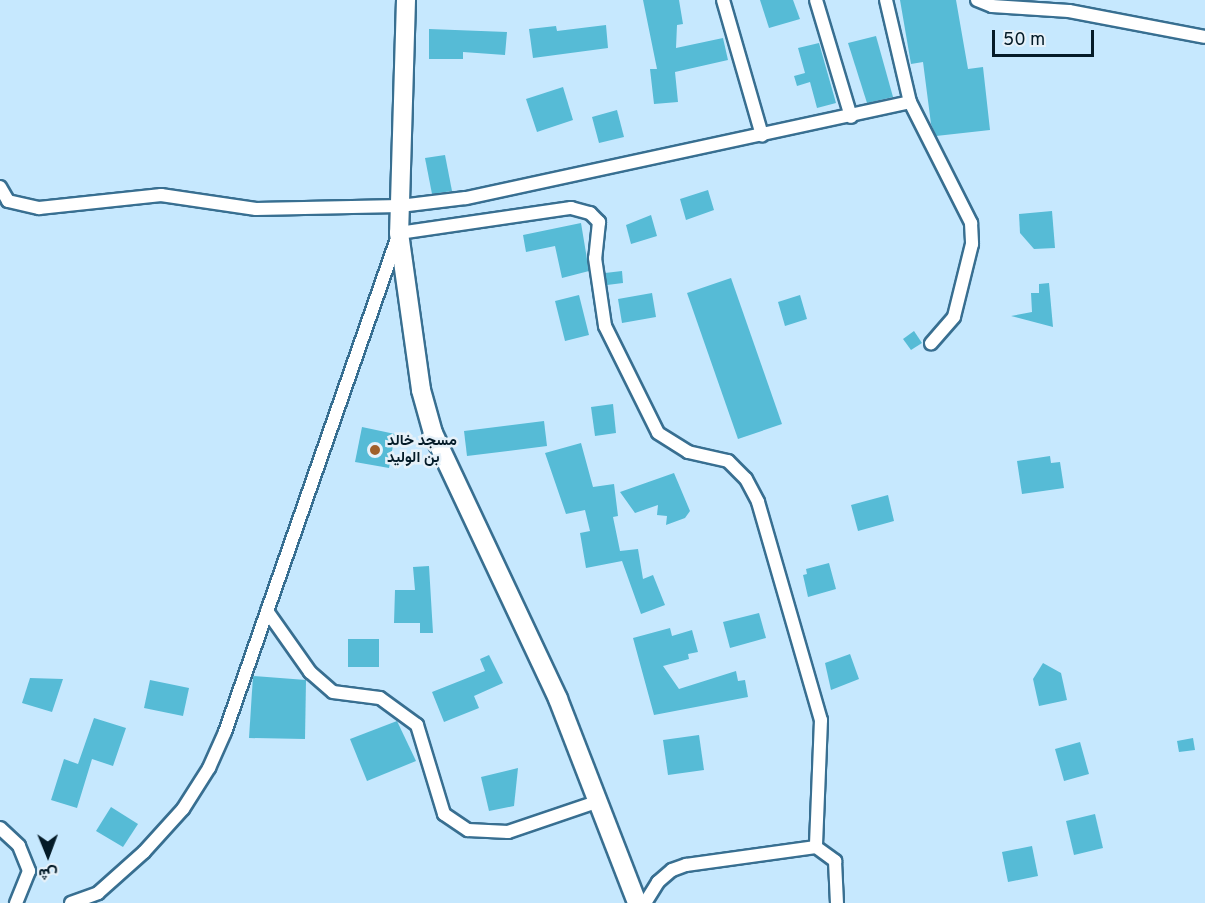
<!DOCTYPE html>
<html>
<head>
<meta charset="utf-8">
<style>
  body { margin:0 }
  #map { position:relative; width:1205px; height:903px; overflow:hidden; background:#c6e8fe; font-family:Overpass,Vazirmatn,sans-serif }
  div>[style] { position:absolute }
  .building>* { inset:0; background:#56bbd6 }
  .roads { filter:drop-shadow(2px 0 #386f91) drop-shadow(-2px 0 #386f91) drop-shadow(0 2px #386f91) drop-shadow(0 -2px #386f91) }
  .street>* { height:12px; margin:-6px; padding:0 6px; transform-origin:6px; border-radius:6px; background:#fff }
  .secondary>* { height:18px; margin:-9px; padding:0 9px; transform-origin:9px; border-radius:9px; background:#fff }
  .dots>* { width:16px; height:16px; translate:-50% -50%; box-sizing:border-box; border:3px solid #e6f1f9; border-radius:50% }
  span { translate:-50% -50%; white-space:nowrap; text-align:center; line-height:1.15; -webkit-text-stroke:5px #e6f1f9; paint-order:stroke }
  .poi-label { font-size:15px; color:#041b28; font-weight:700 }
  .left { translate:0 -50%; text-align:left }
  .north { position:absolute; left:18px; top:825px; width:60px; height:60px; -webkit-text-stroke:4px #e6f1f9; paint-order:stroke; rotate:179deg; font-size:16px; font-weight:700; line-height:24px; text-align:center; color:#041b28 }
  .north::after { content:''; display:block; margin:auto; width:21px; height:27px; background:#041b28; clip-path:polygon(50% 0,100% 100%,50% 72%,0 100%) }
  .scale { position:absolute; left:992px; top:30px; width:102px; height:27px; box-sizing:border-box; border:3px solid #041b28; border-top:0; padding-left:8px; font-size:18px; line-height:21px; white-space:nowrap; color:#041b28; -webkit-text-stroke:4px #e6f1f9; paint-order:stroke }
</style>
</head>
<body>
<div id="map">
  <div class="building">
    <i style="clip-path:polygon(643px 0,679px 0,683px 24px,677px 25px,676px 48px,723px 38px,728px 60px,675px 72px,678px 102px,654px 104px,650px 69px,657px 69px)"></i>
    <i style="clip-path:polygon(760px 0,793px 0,800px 19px,769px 28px)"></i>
    <i style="clip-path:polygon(900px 0,956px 0,968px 69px,983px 67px,990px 130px,936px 136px,931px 124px,923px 62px,911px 64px)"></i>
    <i style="clip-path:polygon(606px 25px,608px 48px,533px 58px,529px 29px,556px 26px,557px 31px)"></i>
    <i style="clip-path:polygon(429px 29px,507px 32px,505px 55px,463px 52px,463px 59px,429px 59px)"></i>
    <i style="clip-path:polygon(876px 36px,893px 97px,867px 103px,848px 43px)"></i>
    <i style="clip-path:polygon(819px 43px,836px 103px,817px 108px,810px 82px,797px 86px,794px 76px,805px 73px,798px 48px)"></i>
    <i style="clip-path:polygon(563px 87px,573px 120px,537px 132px,526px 99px)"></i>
    <i style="clip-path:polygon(617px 110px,624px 137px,599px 143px,592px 117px)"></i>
    <i style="clip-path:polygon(445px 155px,452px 191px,432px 194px,425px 158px)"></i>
    <i style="clip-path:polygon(708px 190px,714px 210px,686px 220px,680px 199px)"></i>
    <i style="clip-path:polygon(1052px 211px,1055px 248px,1034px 249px,1020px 233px,1019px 214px)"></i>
    <i style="clip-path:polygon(651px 215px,657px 236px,631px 244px,626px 225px)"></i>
    <i style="clip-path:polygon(581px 223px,589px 271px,562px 278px,555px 246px,526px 252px,523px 235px)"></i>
    <i style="clip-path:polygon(622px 271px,623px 283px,607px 285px,605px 273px)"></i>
    <i style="clip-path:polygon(731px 278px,782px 424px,738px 439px,687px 293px)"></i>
    <i style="clip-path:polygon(1049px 283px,1053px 327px,1011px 316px,1032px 312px,1031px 293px,1039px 293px,1039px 284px)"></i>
    <i style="clip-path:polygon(652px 293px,656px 317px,622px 323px,618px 299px)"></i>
    <i style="clip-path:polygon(579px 295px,589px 335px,565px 341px,555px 301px)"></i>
    <i style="clip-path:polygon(800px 295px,807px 319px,785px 326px,778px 302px)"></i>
    <i style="clip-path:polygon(914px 331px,922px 343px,911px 350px,903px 339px)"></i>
    <i style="clip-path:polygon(613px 404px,616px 433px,595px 436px,591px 407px)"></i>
    <i style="clip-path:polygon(544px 421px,547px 446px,467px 456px,464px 431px)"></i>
    <i style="clip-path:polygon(362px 427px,395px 434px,389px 468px,355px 462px)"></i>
    <i style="clip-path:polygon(581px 443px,593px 487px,614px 484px,618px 516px,613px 517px,620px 551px,638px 549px,643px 579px,653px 575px,665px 605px,641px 614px,622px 561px,586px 568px,580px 533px,590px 531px,585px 510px,566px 514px,545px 453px)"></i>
    <i style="clip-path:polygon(1050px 456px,1051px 463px,1060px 462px,1064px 488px,1022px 494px,1017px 461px)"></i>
    <i style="clip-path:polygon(674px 473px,690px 511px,685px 518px,666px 525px,667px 516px,657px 515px,658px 505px,635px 513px,620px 492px)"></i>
    <i style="clip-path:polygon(888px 495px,894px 521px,858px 531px,851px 505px)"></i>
    <i style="clip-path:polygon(829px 563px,836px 589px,808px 597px,803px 575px,807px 574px,806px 569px)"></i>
    <i style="clip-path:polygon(429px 566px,433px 633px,420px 633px,420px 623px,394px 623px,395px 590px,415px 590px,413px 567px)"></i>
    <i style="clip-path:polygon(759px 613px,766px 638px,730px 648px,723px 622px)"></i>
    <i style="clip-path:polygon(670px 628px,672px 636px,692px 630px,698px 652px,688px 654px,689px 659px,663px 666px,679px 689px,736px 671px,738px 681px,745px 680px,748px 697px,654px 715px,633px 638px)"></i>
    <i style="clip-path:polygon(348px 639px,379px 639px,379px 667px,348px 667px)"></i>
    <i style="clip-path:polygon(850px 654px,859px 679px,831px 690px,825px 663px)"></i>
    <i style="clip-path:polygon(489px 655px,503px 683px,474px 696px,479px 708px,444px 722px,432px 692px,485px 671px,480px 659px)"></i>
    <i style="clip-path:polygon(1043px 663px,1061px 673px,1067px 700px,1039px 706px,1033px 679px)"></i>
    <i style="clip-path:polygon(253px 676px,306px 680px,305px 739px,249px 738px)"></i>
    <i style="clip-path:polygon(30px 678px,63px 679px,52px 712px,22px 703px)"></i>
    <i style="clip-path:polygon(150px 680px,189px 688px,183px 716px,144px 708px)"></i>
    <i style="clip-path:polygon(94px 718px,126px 728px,113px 766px,92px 759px,77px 808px,51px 800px,64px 759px,78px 764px)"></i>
    <i style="clip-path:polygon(397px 721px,416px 761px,367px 781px,350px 739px)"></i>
    <i style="clip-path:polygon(699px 735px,704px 770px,668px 775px,663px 740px)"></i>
    <i style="clip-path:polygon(1193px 738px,1195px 750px,1179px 752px,1177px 741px)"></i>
    <i style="clip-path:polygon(1080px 742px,1089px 774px,1064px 781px,1055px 749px)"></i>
    <i style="clip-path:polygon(518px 768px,514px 806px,489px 811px,481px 777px)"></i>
    <i style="clip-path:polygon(111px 807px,138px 824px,123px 847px,96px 831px)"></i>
    <i style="clip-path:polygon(1095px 814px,1103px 848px,1074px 855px,1066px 821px)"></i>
    <i style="clip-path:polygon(1032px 846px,1038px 876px,1008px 882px,1002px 852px)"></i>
  </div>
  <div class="roads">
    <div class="street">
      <i style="left:723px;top:0;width:141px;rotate:73.9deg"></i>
      <i style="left:816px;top:0;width:122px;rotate:73.3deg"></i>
      <i style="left:886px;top:0;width:105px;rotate:76.8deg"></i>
      <i style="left:910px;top:102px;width:136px;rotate:63.2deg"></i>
      <i style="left:971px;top:223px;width:21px;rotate:87deg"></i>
      <i style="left:972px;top:244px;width:75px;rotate:103.9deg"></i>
      <i style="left:954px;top:317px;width:35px;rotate:131deg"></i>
      <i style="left:977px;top:0;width:16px;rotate:22deg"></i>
      <i style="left:992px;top:6px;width:77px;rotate:3.7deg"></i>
      <i style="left:1069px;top:11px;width:138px;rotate:10.8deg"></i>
      <i style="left:0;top:187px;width:16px;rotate:60deg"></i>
      <i style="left:8px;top:201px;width:32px;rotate:13deg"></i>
      <i style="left:39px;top:208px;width:123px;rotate:-6.1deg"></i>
      <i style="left:161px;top:195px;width:96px;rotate:8.4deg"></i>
      <i style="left:256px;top:209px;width:144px;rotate:-1.2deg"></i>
      <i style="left:400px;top:206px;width:66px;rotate:-6.9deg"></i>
      <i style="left:466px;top:198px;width:454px;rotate:-12.2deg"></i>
      <i style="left:267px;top:611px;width:75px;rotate:54.8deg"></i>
      <i style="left:310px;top:672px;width:30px;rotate:41deg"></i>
      <i style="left:333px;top:692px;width:47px;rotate:7.3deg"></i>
      <i style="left:380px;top:698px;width:46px;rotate:36.1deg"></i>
      <i style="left:417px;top:725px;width:93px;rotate:73.1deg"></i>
      <i style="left:444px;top:814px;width:29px;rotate:34deg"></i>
      <i style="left:468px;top:830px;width:40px;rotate:2.9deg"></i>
      <i style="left:508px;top:832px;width:96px;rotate:-18.8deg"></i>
      <i style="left:0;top:828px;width:26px;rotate:43deg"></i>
      <i style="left:19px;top:846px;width:27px;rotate:68deg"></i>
      <i style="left:29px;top:871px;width:35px;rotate:112deg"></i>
      <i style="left:71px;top:903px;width:29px;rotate:-20deg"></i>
      <i style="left:98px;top:893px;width:62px;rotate:-41.7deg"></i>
      <i style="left:144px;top:852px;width:58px;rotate:-47.8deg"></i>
      <i style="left:183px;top:809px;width:49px;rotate:-57.6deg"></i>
      <i style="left:209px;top:768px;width:39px;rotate:-66deg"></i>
      <i style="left:225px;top:732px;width:528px;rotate:-70.78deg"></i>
      <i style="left:399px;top:233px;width:174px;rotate:-8.3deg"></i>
      <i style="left:571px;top:208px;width:20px;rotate:15deg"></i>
      <i style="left:590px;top:213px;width:13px;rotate:45deg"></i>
      <i style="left:599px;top:222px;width:36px;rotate:96deg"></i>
      <i style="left:595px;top:258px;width:69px;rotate:81.6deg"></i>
      <i style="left:605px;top:326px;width:119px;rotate:63.6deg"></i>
      <i style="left:658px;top:433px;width:36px;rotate:32deg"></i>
      <i style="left:688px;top:452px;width:41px;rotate:12.7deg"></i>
      <i style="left:728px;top:461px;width:25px;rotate:45deg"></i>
      <i style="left:746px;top:479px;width:26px;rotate:62deg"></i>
      <i style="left:758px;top:502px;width:227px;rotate:73.9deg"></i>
      <i style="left:821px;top:720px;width:127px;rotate:92.3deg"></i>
      <i style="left:645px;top:903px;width:25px;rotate:-58deg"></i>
      <i style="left:658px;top:882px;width:18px;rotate:-41deg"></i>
      <i style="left:672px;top:870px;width:15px;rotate:-20deg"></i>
      <i style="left:686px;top:865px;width:131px;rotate:-7.9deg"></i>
      <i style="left:816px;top:847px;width:24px;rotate:36deg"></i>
      <i style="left:835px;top:861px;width:42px;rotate:87.3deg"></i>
    </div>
    <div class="secondary">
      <i style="left:406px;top:0;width:233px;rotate:91.7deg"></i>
      <i style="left:399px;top:233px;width:159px;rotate:82deg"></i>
      <i style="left:421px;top:390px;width:45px;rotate:74.4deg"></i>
      <i style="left:433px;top:433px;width:294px;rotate:64.8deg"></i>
      <i style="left:558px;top:699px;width:219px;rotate:68.8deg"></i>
    </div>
  </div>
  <div class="dots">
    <i style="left:375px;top:450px;background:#a0602a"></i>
  </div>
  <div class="poi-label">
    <span class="left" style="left:387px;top:450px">مسجد خالد<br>بن الوليد</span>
  </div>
  <div class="north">ش</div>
  <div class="scale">50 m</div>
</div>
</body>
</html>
